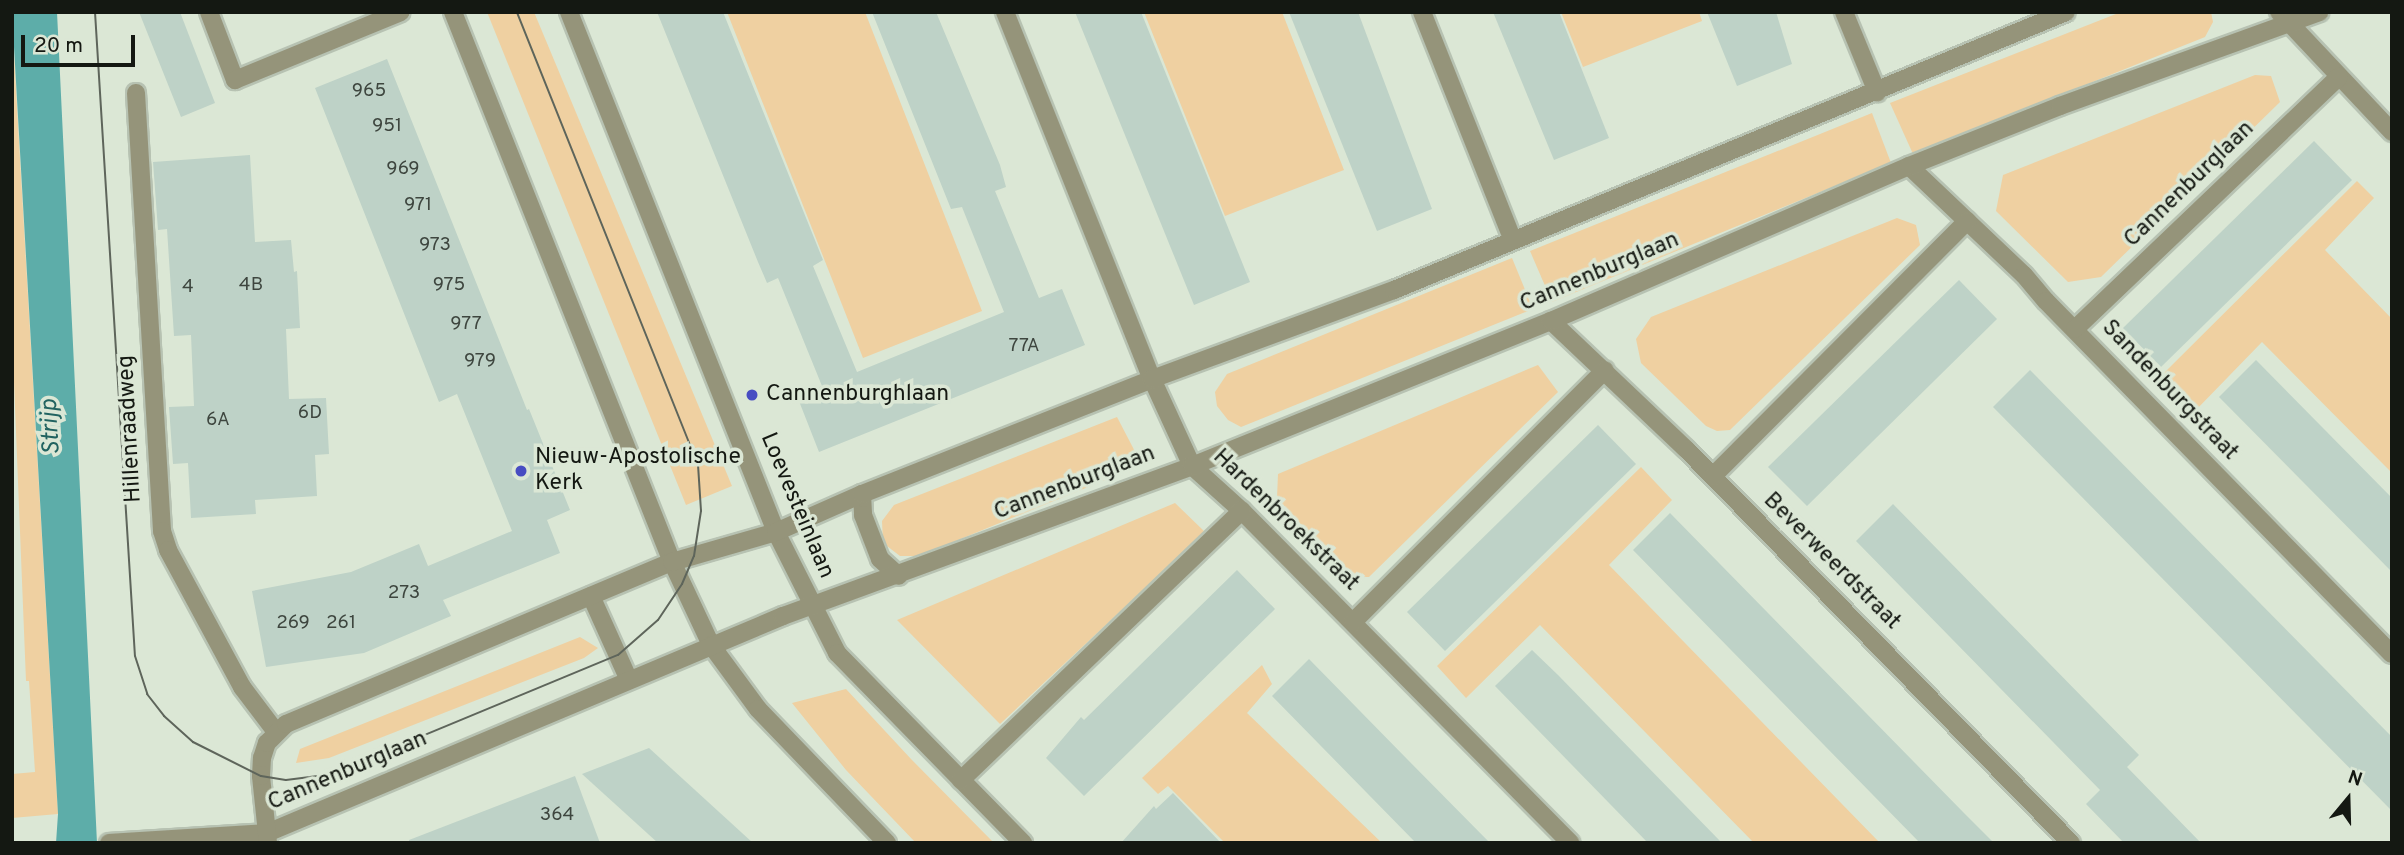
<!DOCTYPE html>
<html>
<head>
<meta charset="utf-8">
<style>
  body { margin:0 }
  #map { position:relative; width:2404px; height:855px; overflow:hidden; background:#dbe7d5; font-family:Overpass,sans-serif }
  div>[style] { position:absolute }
  .green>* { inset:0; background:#efd0a1 }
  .water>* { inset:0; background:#5dada9 }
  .building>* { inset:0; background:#bed2c7 }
  .roads { filter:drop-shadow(2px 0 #b7c2b2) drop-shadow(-2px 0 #b7c2b2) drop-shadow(0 2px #b7c2b2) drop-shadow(0 -2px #b7c2b2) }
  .minor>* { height:18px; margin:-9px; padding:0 9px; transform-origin:9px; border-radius:9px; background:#95947a }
  .tram>* { height:2px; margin:-1px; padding:0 1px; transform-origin:1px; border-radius:1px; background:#5e655b }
  .dots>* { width:19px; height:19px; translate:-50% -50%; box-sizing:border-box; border:4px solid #dbe7d5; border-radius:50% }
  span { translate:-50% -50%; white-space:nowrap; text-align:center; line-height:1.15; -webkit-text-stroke:7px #dbe7d5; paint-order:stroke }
  .number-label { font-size:19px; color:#3e463f }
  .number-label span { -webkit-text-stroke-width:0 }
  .street-label { font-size:23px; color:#141812 }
  .poi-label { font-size:23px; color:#141812 }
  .left { translate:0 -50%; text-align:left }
  .water-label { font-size:24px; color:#216360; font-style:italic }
  .frame { position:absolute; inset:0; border:14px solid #141812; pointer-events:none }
  .north { position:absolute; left:2313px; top:764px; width:70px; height:70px; -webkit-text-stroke:5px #dbe7d5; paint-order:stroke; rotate:19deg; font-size:19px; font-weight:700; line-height:28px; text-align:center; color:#141812 }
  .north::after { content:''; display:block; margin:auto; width:24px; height:32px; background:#141812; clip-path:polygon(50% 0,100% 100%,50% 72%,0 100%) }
  .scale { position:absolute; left:21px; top:35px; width:114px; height:32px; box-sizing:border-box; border:4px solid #141812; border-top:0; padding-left:9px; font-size:21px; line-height:24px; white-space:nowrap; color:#141812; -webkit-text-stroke:5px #dbe7d5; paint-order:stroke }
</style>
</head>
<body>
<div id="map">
  <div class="green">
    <i style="clip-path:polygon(487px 12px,534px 12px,732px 486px,686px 505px)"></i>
    <i style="clip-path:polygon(727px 12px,865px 12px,982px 311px,863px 358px)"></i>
    <i style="clip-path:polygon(1144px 12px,1282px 12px,1344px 170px,1225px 216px)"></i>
    <i style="clip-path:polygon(1561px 12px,1699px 12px,1702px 21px,1583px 67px)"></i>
    <i style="clip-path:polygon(2121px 12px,2211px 12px,2213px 22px,2205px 37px,1913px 154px,1890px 103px)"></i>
    <i style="clip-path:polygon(12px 21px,58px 814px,12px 818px,12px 774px,35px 772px,29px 681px,26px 681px,12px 332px)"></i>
    <i style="clip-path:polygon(2255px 75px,2271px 76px,2280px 102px,2101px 277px,2068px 282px,1996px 211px,2003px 175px)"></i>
    <i style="clip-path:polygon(1872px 113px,1891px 163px,1552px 302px,1530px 251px)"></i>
    <i style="clip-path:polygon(2357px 181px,2374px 198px,2325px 250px,2392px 319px,2392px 473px,2262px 342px,2195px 411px,2162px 375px)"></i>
    <i style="clip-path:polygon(1897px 218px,1916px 225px,1920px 245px,1730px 430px,1717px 431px,1706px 426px,1641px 363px,1636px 339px,1651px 317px)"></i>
    <i style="clip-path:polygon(1512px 258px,1533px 309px,1241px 427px,1228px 420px,1217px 406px,1215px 392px,1227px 374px)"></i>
    <i style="clip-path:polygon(1538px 365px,1558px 392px,1369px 577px,1349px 577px,1277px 498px,1278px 474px)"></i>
    <i style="clip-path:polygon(1117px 417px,1142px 465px,919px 556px,900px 556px,883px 543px,882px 521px,894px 505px)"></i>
    <i style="clip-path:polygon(1641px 467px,1672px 500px,1609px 565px,1880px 843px,1754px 843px,1540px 625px,1466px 698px,1437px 666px)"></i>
    <i style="clip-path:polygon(1175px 503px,1205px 532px,1000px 724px,897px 620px)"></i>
    <i style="clip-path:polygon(580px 637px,598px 648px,584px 658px,329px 758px,296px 763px,300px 749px)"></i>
    <i style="clip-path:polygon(1262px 665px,1272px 684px,1247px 713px,1382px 843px,1225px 843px,1168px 786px,1158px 794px,1142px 778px)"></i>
    <i style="clip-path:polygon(846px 689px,911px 759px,994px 843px,916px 843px,846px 770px,792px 703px)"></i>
  </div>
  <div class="water">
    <i style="clip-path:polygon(12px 12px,57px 12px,97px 843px,56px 843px,58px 814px)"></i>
  </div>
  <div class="building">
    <i style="clip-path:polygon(139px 12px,180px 12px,215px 103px,181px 117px)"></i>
    <i style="clip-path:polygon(657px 12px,723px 12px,823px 260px,813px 266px,857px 372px,1004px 312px,962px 207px,951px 209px,872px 12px,936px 12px,1000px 165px,1006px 187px,995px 191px,1039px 298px,1062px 289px,1085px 345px,819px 452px,797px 396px,822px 386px,778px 278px,767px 283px,758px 262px)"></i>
    <i style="clip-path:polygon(1075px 12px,1141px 12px,1250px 282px,1194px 305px)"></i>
    <i style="clip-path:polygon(1289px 12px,1358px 12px,1432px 209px,1377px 231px)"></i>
    <i style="clip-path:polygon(1493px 12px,1559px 12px,1609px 138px,1554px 160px)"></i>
    <i style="clip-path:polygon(1707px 12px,1776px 12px,1792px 64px,1737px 86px)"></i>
    <i style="clip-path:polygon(387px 59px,527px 410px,529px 409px,570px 510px,547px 520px,560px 553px,443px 600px,451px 616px,364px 653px,266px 667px,252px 591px,351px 572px,419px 544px,428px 566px,512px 531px,457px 394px,439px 402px,315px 88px)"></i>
    <i style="clip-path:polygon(2314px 141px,2352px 180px,2161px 367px,2123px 328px)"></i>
    <i style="clip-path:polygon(250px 155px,255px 242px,291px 240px,294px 272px,297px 271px,300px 328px,286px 329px,289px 399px,326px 398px,329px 454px,315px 455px,317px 496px,255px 500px,256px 514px,191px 518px,188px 463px,173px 464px,169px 407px,194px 406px,191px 335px,174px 336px,167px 229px,158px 230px,153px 162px)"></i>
    <i style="clip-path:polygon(1959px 280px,1997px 319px,1807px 506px,1768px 467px)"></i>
    <i style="clip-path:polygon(2256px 360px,2392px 498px,2392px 572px,2219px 397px)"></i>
    <i style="clip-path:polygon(2030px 370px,2392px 737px,2392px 811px,1993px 407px)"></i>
    <i style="clip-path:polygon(1598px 425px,1636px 464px,1445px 651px,1407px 612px)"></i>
    <i style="clip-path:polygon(1893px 504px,2139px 755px,2127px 767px,2201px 843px,2124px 843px,2086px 804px,2100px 790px,1856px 541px)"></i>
    <i style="clip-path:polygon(1670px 513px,1963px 812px,1994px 843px,1920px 843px,1633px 550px)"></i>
    <i style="clip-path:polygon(1237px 570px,1275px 609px,1084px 796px,1046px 758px,1081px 717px,1084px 720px)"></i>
    <i style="clip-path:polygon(1532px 650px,1558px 675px,1722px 843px,1648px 843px,1495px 686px)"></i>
    <i style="clip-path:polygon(1309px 659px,1407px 759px,1490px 843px,1416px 843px,1272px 696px)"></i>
    <i style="clip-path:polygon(649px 748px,753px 843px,658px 843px,582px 774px)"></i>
    <i style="clip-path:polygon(575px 776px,600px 843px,409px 843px,409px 840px)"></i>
    <i style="clip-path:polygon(1173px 793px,1221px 843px,1121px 843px,1154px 806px,1156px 809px)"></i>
  </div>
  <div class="roads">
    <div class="minor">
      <i style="left:209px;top:12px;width:73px;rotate:69.1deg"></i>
      <i style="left:235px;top:80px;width:179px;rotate:-22.3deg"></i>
      <i style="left:453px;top:12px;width:592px;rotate:68.29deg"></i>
      <i style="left:672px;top:562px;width:92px;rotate:64.8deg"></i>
      <i style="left:711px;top:645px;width:79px;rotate:53.7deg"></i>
      <i style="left:758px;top:709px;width:186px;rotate:46.1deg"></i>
      <i style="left:569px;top:12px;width:560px;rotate:68.29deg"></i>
      <i style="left:776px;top:532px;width:136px;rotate:63.2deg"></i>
      <i style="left:837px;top:653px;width:266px;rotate:45.6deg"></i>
      <i style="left:1005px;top:12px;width:395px;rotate:68.2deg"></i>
      <i style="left:1152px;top:379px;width:96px;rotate:65.3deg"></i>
      <i style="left:1192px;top:466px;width:67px;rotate:42deg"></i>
      <i style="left:1242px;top:511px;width:467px;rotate:45.3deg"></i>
      <i style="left:1422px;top:12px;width:246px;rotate:68.3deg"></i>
      <i style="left:1844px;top:12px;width:87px;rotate:67.6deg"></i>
      <i style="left:2279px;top:12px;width:165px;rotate:46.7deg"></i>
      <i style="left:136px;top:93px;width:439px;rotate:86.6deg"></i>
      <i style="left:162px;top:531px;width:20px;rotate:72deg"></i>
      <i style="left:168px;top:550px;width:156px;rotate:61.6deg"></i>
      <i style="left:242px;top:687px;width:56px;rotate:52.9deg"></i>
      <i style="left:1909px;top:166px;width:158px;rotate:43.5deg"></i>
      <i style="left:2024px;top:275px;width:34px;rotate:50deg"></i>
      <i style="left:2046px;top:301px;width:494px;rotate:45.6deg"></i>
      <i style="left:1551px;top:321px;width:186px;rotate:43.5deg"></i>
      <i style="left:1686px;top:449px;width:551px;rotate:45.66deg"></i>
      <i style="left:2075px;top:329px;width:365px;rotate:-43.7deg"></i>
      <i style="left:1713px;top:476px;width:360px;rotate:-45.1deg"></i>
      <i style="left:862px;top:494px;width:21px;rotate:87deg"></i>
      <i style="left:863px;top:515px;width:47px;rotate:68.9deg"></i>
      <i style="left:880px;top:559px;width:25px;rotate:42deg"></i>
      <i style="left:591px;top:596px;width:92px;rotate:65.7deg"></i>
      <i style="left:1353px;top:622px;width:356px;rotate:-45deg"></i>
      <i style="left:961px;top:780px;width:389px;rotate:-43.8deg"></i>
      <i style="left:109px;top:843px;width:158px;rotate:-3.6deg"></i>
      <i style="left:267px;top:833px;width:560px;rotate:-22.81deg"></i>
      <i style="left:783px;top:616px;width:436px;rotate:-20.1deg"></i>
      <i style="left:1192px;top:466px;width:387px;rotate:-22deg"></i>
      <i style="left:1551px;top:321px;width:390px;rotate:-23.4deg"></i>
      <i style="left:1909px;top:166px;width:162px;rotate:-21.7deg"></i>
      <i style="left:2060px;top:106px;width:276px;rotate:-19.9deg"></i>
      <i style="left:268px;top:843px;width:67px;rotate:-96deg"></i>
      <i style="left:261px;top:776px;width:18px;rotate:-87deg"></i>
      <i style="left:262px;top:758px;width:16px;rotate:-72deg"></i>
      <i style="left:267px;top:743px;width:27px;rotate:-45deg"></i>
      <i style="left:286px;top:724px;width:419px;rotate:-22.8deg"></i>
      <i style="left:672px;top:562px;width:108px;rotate:-16.1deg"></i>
      <i style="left:776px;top:532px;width:94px;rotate:-23.8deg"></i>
      <i style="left:862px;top:494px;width:312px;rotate:-21.6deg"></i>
      <i style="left:1152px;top:379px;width:258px;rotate:-20.2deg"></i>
      <i style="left:1394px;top:290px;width:727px;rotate:-22.47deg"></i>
    </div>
  </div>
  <div class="tram">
    <i style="left:95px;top:12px;width:645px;rotate:86.45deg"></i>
    <i style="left:135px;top:656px;width:40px;rotate:72deg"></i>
    <i style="left:147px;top:694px;width:28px;rotate:52deg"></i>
    <i style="left:164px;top:716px;width:39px;rotate:42deg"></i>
    <i style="left:193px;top:742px;width:76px;rotate:26.6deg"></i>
    <i style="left:261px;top:776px;width:25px;rotate:9deg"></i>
    <i style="left:286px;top:780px;width:32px;rotate:-7deg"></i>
    <i style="left:318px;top:776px;width:41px;rotate:-18.4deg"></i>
    <i style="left:357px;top:763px;width:282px;rotate:-22.5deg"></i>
    <i style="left:618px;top:655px;width:53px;rotate:-41.2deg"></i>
    <i style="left:658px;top:620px;width:43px;rotate:-56.3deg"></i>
    <i style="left:682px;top:584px;width:30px;rotate:-67deg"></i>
    <i style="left:694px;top:556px;width:46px;rotate:-81.2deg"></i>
    <i style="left:701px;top:511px;width:46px;rotate:-93.7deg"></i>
    <i style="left:698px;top:465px;width:488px;rotate:-111.8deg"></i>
  </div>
  <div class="dots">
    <i style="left:752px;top:395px;background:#484dc2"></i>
    <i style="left:521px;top:471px;background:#484dc2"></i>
  </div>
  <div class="number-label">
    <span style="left:369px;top:92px">965</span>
    <span style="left:387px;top:127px">951</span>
    <span style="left:403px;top:170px">969</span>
    <span style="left:418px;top:206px">971</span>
    <span style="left:435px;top:246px">973</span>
    <span style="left:251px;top:286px">4B</span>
    <span style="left:449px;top:286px">975</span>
    <span style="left:188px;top:288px">4</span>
    <span style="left:466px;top:325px">977</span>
    <span style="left:1024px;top:347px">77A</span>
    <span style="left:480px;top:362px">979</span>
    <span style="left:310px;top:414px">6D</span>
    <span style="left:218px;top:421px">6A</span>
    <span style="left:404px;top:594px">273</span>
    <span style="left:293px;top:624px">269</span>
    <span style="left:341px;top:624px">261</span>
    <span style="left:557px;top:816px">364</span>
  </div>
  <div class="street-label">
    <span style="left:2190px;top:185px;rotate:-44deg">Cannenburglaan</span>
    <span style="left:1600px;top:273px;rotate:-23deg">Cannenburglaan</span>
    <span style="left:2169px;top:391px;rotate:46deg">Sandenburgstraat</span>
    <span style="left:131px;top:429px;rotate:-93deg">Hillenraadweg</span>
    <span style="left:1075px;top:484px;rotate:-21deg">Cannenburglaan</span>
    <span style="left:796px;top:506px;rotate:67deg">Loevesteinlaan</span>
    <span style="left:1285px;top:521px;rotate:44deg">Hardenbroekstraat</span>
    <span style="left:1831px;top:562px;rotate:45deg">Beverweerdstraat</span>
    <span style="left:348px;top:772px;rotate:-23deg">Cannenburglaan</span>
  </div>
  <div class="poi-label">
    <span class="left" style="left:766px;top:395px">Cannenburghlaan</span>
    <span class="left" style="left:535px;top:471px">Nieuw-Apostolische<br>Kerk</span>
  </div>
  <div class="water-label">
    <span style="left:52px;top:427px;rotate:-93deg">Strijp</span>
  </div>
  <div class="frame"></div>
  <div class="north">N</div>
  <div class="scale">20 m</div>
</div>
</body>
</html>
